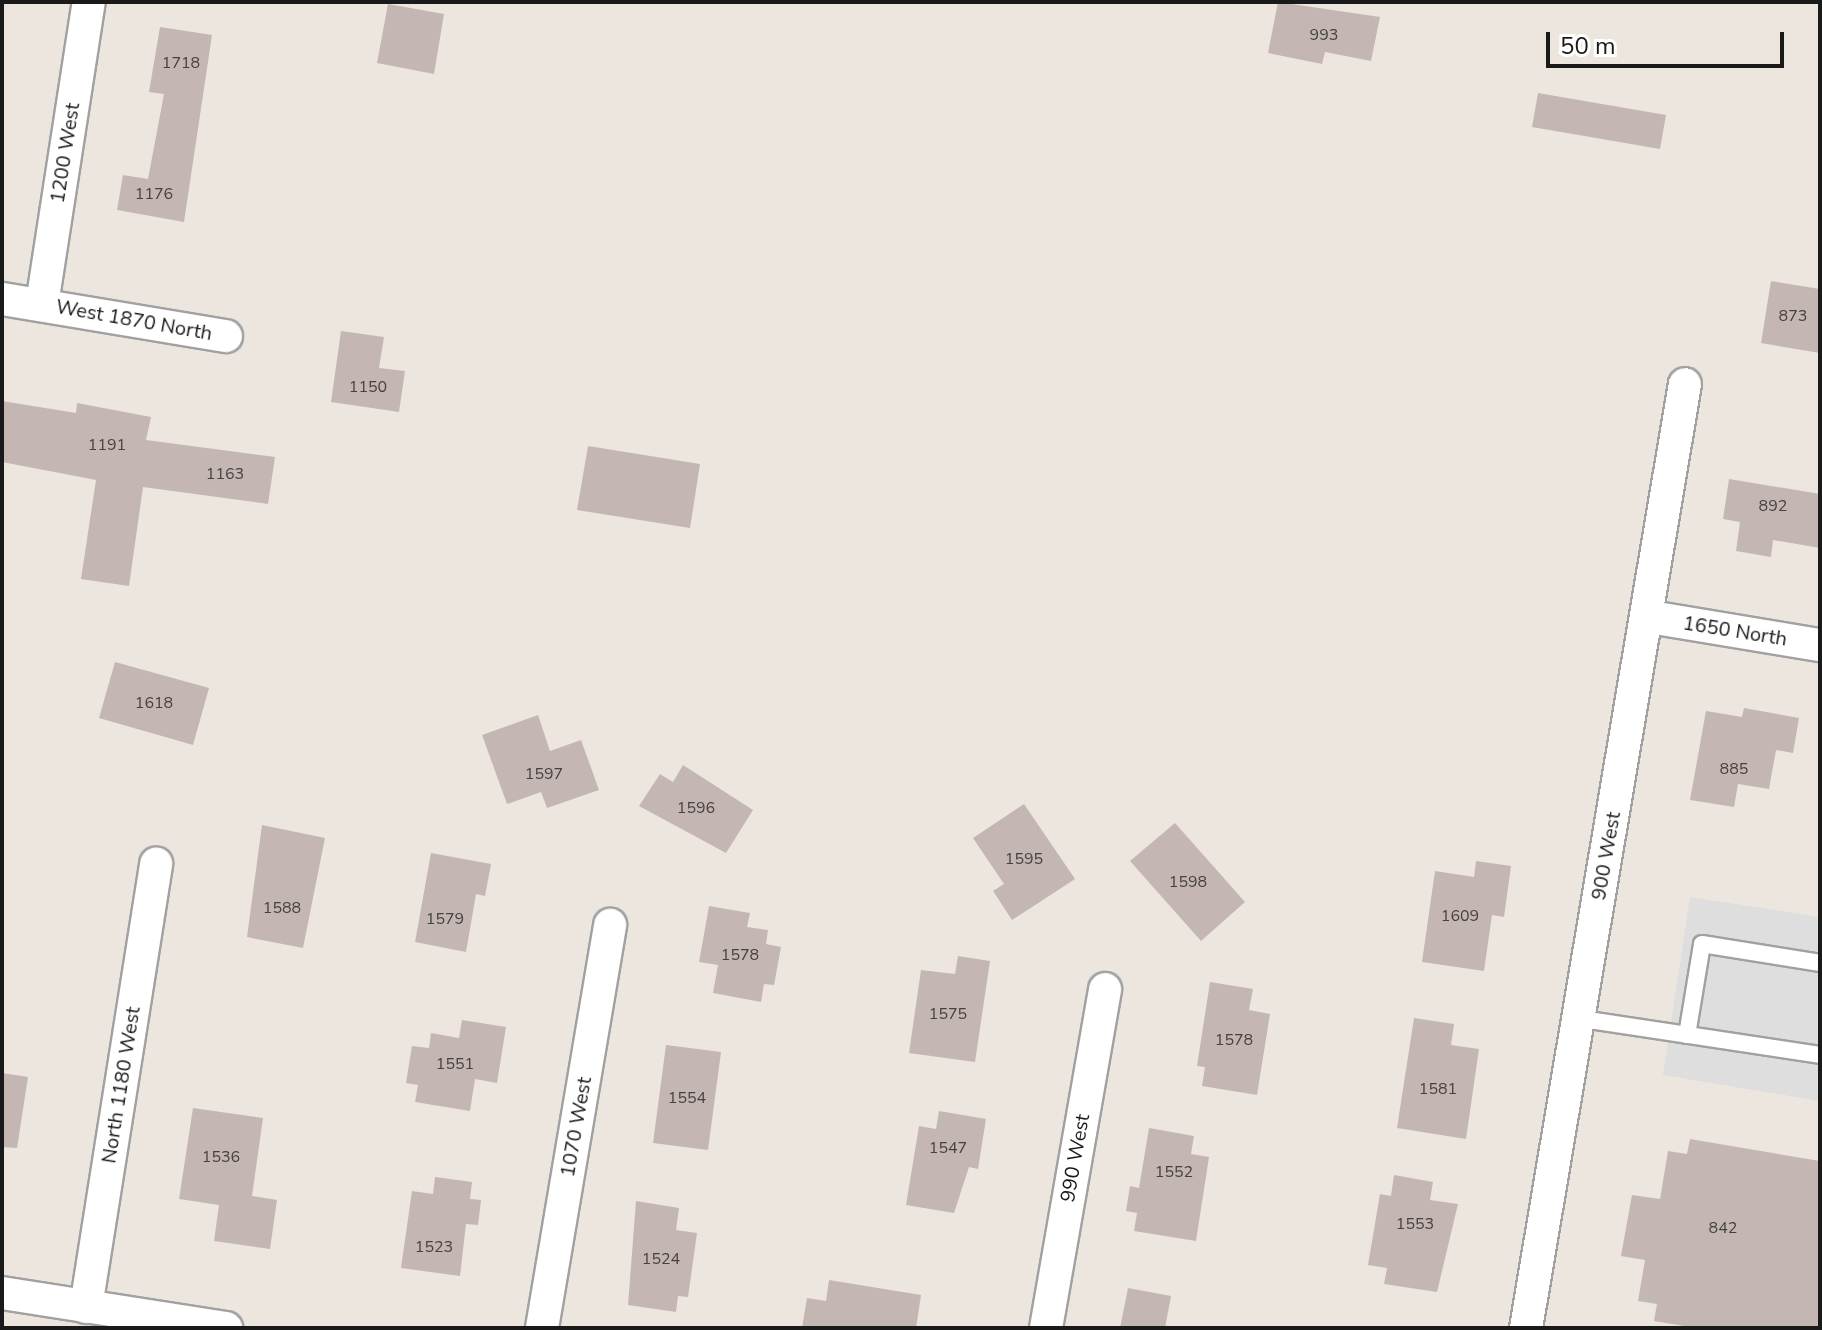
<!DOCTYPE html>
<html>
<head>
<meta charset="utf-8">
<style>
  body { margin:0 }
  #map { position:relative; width:1822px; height:1330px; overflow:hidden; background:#ece6df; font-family:"Nunito Sans",sans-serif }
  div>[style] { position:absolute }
  .parking>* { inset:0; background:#dedede }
  .building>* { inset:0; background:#c4b7b3 }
  .roads { filter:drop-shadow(2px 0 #a1a1a1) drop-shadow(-2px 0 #a1a1a1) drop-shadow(0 2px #a1a1a1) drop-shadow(0 -2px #a1a1a1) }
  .lane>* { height:16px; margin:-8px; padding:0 8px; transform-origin:8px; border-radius:8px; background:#fff }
  .street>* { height:32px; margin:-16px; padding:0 16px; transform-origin:16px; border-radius:16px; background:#fff }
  span { translate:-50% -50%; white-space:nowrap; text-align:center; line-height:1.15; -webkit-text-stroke:6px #fff; paint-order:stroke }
  .number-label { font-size:16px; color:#444140 }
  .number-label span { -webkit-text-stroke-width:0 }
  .street-label { font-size:20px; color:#1a1a1a }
  .frame { position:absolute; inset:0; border:4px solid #1a1a1a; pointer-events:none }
  .scale { position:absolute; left:1546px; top:32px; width:238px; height:36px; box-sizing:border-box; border:4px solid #1a1a1a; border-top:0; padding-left:10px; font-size:24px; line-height:28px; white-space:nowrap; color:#1a1a1a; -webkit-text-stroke:6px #fff; paint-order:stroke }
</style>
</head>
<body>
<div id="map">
  <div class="parking">
    <i style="clip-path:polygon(1690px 897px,1820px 917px,1820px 1101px,1663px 1075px)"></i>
  </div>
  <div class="building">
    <i style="clip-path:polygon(1278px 2px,1380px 17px,1371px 61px,1325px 52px,1322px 64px,1268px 53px)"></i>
    <i style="clip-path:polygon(388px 4px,444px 14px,434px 74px,377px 63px)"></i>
    <i style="clip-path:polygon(160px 27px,212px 35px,184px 222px,117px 210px,123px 175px,148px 179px,164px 94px,149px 92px)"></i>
    <i style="clip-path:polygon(1538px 93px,1666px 115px,1660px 149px,1532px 127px)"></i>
    <i style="clip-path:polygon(1771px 281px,1820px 289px,1820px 353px,1761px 343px)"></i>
    <i style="clip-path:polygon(341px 331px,384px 337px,379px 368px,405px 371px,399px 412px,331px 402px)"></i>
    <i style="clip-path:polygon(2px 401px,76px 413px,77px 403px,151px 417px,146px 440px,275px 457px,268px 504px,143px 487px,129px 586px,81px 579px,96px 480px,2px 462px)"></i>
    <i style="clip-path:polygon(588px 446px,700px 464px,690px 528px,577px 510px)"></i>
    <i style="clip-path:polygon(1729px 479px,1820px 494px,1820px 548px,1773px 540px,1771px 557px,1736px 551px,1740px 522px,1723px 519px)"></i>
    <i style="clip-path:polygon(115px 662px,209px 688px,193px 745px,99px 718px)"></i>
    <i style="clip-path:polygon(1744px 708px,1799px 718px,1793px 753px,1776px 750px,1769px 789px,1738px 784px,1734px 807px,1690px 800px,1706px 711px,1742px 717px)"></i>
    <i style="clip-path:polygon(538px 715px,550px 751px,581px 740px,599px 790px,547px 808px,541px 792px,507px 804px,482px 735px)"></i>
    <i style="clip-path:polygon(683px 765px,753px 810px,726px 853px,639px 806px,660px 774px,673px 782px)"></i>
    <i style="clip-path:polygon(1024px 804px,1075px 879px,1012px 920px,993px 891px,1004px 884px,973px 838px)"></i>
    <i style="clip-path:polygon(1175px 823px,1245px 902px,1201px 941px,1130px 861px)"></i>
    <i style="clip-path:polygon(262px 825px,325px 838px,303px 948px,247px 937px)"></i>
    <i style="clip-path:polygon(431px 853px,491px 864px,485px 896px,476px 894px,466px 952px,415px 942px)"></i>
    <i style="clip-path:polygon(1476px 861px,1511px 866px,1504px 917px,1492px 915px,1484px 971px,1422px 962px,1435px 871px,1474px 877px)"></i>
    <i style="clip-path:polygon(709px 906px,750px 913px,747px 927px,768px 930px,766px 944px,781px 947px,774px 985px,764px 984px,761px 1002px,713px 993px,718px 965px,699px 962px)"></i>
    <i style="clip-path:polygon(958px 956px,990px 961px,975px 1062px,909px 1053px,921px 970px,955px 974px)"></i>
    <i style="clip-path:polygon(1210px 982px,1253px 989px,1249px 1010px,1270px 1014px,1257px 1095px,1202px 1086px,1205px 1067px,1197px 1066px)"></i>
    <i style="clip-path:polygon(1414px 1018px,1454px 1024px,1451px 1045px,1479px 1049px,1466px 1139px,1397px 1128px)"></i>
    <i style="clip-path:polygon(462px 1020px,506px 1027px,497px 1083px,475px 1079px,470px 1111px,415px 1102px,418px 1085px,406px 1083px,412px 1046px,429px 1048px,431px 1033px,459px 1038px)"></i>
    <i style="clip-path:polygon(666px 1045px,721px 1052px,708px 1150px,653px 1143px)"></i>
    <i style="clip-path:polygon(2px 1073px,28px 1077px,17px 1148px,2px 1147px)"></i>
    <i style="clip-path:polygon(193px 1108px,263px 1118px,252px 1196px,277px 1200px,270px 1249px,214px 1241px,219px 1205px,179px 1199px)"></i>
    <i style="clip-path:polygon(939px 1111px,986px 1119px,978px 1169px,969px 1167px,954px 1213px,906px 1205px,919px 1126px,936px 1129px)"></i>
    <i style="clip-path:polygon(1149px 1128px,1194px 1136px,1191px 1154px,1209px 1157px,1196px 1241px,1134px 1231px,1137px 1213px,1126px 1211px,1130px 1186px,1139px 1188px)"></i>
    <i style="clip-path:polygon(1690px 1139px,1820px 1161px,1820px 1328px,1696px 1328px,1654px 1321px,1657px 1304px,1638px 1301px,1645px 1260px,1621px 1256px,1632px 1195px,1660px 1199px,1668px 1151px,1687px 1154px)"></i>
    <i style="clip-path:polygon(1394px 1175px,1433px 1182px,1430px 1200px,1458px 1204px,1437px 1292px,1384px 1284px,1387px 1268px,1368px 1265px,1380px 1194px,1391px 1196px)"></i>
    <i style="clip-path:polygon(435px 1177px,472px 1182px,470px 1199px,481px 1200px,478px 1225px,466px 1224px,460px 1276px,401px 1268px,412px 1191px,433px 1194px)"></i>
    <i style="clip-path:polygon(636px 1201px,679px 1208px,676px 1230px,697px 1233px,688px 1297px,678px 1296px,676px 1312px,628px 1305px)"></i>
    <i style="clip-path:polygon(829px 1280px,921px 1295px,916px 1328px,802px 1328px,807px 1298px,826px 1301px)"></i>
    <i style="clip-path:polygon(1128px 1288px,1171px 1296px,1165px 1328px,1120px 1328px)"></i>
  </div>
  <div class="roads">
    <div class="lane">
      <i style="left:1576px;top:1018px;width:247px;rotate:8.6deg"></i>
      <i style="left:1687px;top:1035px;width:92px;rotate:-80.6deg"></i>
      <i style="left:1702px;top:944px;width:120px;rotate:9.1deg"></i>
    </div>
    <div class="street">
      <i style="left:2px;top:299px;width:227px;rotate:9.4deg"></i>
      <i style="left:42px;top:304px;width:306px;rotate:-81.2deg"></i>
      <i style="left:1650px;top:617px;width:172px;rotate:9.4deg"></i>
      <i style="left:2px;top:1293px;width:227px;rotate:8.9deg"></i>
      <i style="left:86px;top:1307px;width:449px;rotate:-81deg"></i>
      <i style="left:542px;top:1328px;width:409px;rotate:-80.4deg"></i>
      <i style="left:1046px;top:1328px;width:344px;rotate:-80.1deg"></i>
      <i style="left:1526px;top:1328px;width:957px;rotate:-80.44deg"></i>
    </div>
  </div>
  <div class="number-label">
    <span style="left:1324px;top:35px">993</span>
    <span style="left:181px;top:63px">1718</span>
    <span style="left:154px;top:194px">1176</span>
    <span style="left:1793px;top:316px">873</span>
    <span style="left:368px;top:387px">1150</span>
    <span style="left:107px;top:445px">1191</span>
    <span style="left:225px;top:474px">1163</span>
    <span style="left:1773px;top:506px">892</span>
    <span style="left:154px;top:703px">1618</span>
    <span style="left:1734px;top:769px">885</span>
    <span style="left:544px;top:774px">1597</span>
    <span style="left:696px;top:808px">1596</span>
    <span style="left:1024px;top:859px">1595</span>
    <span style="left:1188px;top:882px">1598</span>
    <span style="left:282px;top:908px">1588</span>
    <span style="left:1460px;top:916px">1609</span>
    <span style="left:445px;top:919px">1579</span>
    <span style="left:740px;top:955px">1578</span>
    <span style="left:948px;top:1014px">1575</span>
    <span style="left:1234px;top:1040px">1578</span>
    <span style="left:455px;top:1064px">1551</span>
    <span style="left:1438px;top:1089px">1581</span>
    <span style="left:687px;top:1098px">1554</span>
    <span style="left:948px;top:1148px">1547</span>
    <span style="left:221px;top:1157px">1536</span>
    <span style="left:1174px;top:1172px">1552</span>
    <span style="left:1415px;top:1224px">1553</span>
    <span style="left:1723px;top:1228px">842</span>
    <span style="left:434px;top:1247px">1523</span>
    <span style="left:661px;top:1259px">1524</span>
  </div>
  <div class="street-label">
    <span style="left:65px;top:153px;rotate:-81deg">1200 West</span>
    <span style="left:134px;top:320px;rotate:10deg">West 1870 North</span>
    <span style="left:1735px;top:631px;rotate:9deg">1650 North</span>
    <span style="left:1606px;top:856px;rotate:-80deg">900 West</span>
    <span style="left:121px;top:1085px;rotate:-81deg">North 1180 West</span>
    <span style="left:576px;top:1127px;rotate:-80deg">1070 West</span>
    <span style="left:1075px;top:1158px;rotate:-80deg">990 West</span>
  </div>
  <div class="frame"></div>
  <div class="scale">50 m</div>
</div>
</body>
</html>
